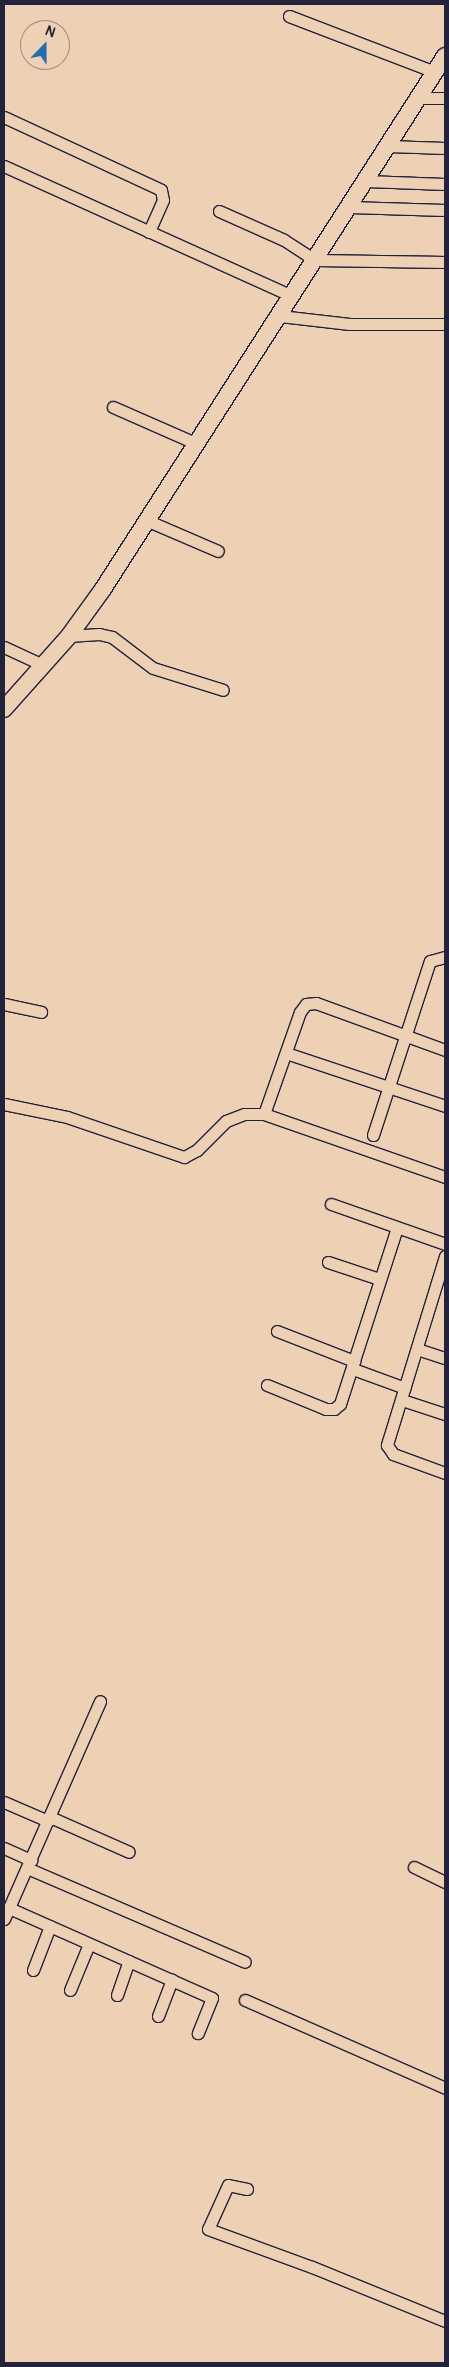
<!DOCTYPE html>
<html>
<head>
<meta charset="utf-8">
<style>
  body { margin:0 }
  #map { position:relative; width:449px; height:2367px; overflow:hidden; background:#eed1b5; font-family:Pangolin,sans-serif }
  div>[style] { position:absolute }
  .roads { filter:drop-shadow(1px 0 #22223b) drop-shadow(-1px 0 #22223b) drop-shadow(0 1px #22223b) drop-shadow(0 -1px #22223b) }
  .minor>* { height:11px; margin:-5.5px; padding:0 5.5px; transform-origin:5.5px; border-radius:5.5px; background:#eed1b5 }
  .secondary>* { height:16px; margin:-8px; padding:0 8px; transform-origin:8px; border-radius:8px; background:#eed1b5 }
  span { translate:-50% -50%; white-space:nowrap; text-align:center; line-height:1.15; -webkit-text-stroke:4px #eed1b5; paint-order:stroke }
  .frame { position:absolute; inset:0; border:5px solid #22223b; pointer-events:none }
  .north { position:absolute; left:20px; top:20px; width:50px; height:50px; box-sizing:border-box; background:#eed1b5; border:1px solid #9c8b84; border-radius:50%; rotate:22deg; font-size:14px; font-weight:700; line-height:20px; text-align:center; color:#22223b }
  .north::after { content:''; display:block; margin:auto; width:18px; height:22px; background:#1f6fb2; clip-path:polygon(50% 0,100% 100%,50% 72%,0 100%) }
</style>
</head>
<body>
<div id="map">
  <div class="roads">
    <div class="minor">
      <i style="left:289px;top:16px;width:156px;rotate:21deg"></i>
      <i style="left:419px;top:98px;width:26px"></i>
      <i style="left:4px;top:117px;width:173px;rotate:24.9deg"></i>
      <i style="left:161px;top:190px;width:10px;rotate:79deg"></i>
      <i style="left:163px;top:200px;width:35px;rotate:114deg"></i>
      <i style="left:388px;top:146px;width:57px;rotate:2deg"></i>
      <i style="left:4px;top:166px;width:316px;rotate:24.3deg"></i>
      <i style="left:366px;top:181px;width:79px;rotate:2.2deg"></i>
      <i style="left:349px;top:207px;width:96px;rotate:1.8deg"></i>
      <i style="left:219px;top:211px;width:71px;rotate:24deg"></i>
      <i style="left:284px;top:240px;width:37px;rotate:33deg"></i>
      <i style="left:315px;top:260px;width:130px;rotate:0.9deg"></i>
      <i style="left:280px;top:316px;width:70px;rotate:6.5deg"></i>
      <i style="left:350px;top:324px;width:95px"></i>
      <i style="left:113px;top:407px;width:90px;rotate:23.7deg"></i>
      <i style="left:146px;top:520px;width:78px;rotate:23.3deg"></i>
      <i style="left:69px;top:636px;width:30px;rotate:-4deg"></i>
      <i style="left:99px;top:634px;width:13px;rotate:13deg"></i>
      <i style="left:112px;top:637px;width:51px;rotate:37.1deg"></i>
      <i style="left:153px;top:668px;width:73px;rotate:17.4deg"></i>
      <i style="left:4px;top:647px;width:41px;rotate:24.7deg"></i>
      <i style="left:4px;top:1004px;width:38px;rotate:12deg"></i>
      <i style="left:286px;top:1053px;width:168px;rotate:18.4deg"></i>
      <i style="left:4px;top:1104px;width:64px;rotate:11.7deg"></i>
      <i style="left:67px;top:1117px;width:124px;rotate:18.9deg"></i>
      <i style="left:184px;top:1157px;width:15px;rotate:-28deg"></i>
      <i style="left:197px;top:1150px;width:41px;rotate:-45deg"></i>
      <i style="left:226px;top:1121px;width:19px;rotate:-21deg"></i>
      <i style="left:244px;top:1114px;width:20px"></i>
      <i style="left:264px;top:1114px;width:192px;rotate:19.2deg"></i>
      <i style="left:264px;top:1114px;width:108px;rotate:-70.6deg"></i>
      <i style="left:300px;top:1012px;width:10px;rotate:-53deg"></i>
      <i style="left:306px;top:1004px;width:10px;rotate:-6deg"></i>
      <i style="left:316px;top:1003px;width:137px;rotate:20deg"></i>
      <i style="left:373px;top:1135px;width:183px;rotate:-71.9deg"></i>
      <i style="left:430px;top:961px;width:16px;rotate:-15deg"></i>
      <i style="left:331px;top:1204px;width:121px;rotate:19.3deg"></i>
      <i style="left:445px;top:1256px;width:198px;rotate:107.1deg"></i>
      <i style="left:387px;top:1445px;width:11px;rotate:56deg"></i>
      <i style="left:393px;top:1454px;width:55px;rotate:20.1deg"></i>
      <i style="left:328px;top:1262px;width:54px;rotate:18.4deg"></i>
      <i style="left:277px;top:1331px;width:83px;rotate:21.3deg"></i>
      <i style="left:417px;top:1349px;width:29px;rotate:18deg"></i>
      <i style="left:353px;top:1369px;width:55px;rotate:20.1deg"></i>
      <i style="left:267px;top:1385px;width:64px;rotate:22.1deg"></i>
      <i style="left:326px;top:1409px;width:8px"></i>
      <i style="left:334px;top:1409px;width:8px;rotate:-40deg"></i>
      <i style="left:340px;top:1404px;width:185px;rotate:-72.1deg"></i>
      <i style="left:402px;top:1400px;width:45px;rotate:18deg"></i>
      <i style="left:4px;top:1802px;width:48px;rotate:23.4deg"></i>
      <i style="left:50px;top:1817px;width:86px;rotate:23.9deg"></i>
      <i style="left:4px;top:1848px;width:30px;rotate:24deg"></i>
      <i style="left:414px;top:1867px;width:34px;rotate:26deg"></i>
      <i style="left:27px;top:1868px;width:237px;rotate:23.3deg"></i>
      <i style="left:9px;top:1908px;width:222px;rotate:23.9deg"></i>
      <i style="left:212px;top:1998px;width:38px;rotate:112deg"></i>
      <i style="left:4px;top:1919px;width:238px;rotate:-66.2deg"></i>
      <i style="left:33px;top:1970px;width:47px;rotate:-68.9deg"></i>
      <i style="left:70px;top:1990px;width:50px;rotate:-67.6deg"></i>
      <i style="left:117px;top:1995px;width:36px;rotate:-71deg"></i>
      <i style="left:245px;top:2000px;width:219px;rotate:23.7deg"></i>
      <i style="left:158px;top:2016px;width:39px;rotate:-69deg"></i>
      <i style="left:247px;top:2189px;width:19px;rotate:-168deg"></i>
      <i style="left:228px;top:2185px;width:48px;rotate:114.4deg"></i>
      <i style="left:208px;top:2229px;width:111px;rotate:20.1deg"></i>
      <i style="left:312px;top:2267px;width:144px;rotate:22.1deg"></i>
    </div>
    <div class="secondary">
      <i style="left:4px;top:709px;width:98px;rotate:-48.3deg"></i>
      <i style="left:69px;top:636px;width:58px;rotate:-54.1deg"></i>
      <i style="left:103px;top:589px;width:633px;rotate:-57.31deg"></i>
    </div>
  </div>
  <div class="frame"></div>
  <div class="north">N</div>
</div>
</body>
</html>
